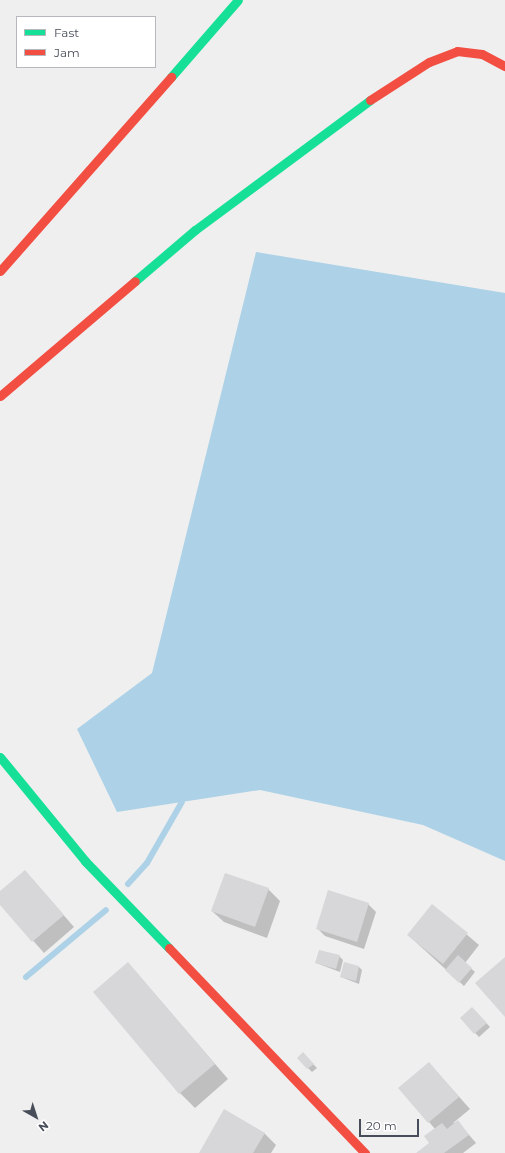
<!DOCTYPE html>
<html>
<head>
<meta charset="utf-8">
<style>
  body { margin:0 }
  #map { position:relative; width:505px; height:1153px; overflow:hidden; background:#efefef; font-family:Montserrat,sans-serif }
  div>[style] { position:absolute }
  .water>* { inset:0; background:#add2e7 }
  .shadow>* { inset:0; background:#0003 }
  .stream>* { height:6px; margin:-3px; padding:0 3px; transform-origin:3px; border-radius:3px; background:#add2e7 }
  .building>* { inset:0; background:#d7d7d9 }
  .fast>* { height:9px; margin:-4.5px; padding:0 4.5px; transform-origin:4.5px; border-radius:4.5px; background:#16e098 }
  .jam>* { height:9px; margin:-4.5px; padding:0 4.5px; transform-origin:4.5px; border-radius:4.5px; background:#f24e42 }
  span { translate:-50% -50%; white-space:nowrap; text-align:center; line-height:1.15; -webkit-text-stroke:4px #fff; paint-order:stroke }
  .legend { position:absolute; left:16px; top:16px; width:140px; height:52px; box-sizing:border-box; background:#fff; border:1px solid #b6b8bd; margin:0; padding:5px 7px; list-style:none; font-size:12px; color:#484e59 }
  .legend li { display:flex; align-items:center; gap:8px; height:20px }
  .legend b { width:20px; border:1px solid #b6b8bd }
  .north { position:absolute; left:16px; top:1097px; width:40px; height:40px; -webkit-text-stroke:3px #fff; paint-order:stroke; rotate:141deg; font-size:11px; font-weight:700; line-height:16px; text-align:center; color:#484e59 }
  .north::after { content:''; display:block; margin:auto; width:14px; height:18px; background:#484e59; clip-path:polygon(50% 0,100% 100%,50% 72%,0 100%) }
  .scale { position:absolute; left:359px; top:1119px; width:60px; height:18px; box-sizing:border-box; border:2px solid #484e59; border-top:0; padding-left:5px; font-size:12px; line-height:14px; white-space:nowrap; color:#484e59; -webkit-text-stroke:3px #fff; paint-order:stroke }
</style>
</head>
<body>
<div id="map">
  <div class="water">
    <i style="clip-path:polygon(256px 252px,505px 293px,505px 861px,423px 825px,260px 790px,117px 812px,77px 729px,152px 673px)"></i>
  </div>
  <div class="shadow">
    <i style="clip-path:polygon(25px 871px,74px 927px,44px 953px,0 903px,0 893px)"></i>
    <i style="clip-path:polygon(268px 889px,280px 901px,267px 938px,224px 922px,212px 911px)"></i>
    <i style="clip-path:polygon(368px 904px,376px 912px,364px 949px,325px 936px,317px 928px)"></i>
    <i style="clip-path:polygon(432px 905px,479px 945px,465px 963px,475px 972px,464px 986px,408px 935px)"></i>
    <i style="clip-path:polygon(339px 956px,343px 960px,340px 972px,316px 963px)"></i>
    <i style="clip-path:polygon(128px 963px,228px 1079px,195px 1108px,180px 1093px)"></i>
    <i style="clip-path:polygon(359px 967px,362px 970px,359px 984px,341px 977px)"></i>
    <i style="clip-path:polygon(472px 1008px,490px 1027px,479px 1037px,461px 1018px)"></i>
    <i style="clip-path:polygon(303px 1054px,317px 1068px,312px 1072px,298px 1058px)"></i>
    <i style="clip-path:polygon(429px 1063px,470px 1109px,453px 1123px,458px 1122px,476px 1143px,463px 1153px,417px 1153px,431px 1143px,435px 1129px,400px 1088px)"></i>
    <i style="clip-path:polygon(264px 1133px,276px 1145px,271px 1153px,200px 1153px)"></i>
  </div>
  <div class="stream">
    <i style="left:128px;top:884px;width:28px;rotate:-48deg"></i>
    <i style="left:147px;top:863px;width:70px;rotate:-60.2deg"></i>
    <i style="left:26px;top:977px;width:104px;rotate:-39.9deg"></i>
  </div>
  <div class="building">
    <i style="clip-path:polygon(25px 870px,64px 915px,32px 942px,0 905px,0 891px)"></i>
    <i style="clip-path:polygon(225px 873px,269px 888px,255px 927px,211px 911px)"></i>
    <i style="clip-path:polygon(328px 890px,369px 903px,357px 942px,316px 929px)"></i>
    <i style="clip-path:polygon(432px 904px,468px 933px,443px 964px,407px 935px)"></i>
    <i style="clip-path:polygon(319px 950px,340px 955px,336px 969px,315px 963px)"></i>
    <i style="clip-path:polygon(458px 955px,472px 968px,459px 983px,445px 970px)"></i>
    <i style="clip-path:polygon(505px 957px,505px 1017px,475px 983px)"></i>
    <i style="clip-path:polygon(128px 962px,215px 1064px,179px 1094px,93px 992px)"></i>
    <i style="clip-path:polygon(344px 962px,359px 966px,356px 981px,340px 977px)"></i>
    <i style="clip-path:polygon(472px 1007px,487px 1023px,474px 1034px,460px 1018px)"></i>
    <i style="clip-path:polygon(303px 1052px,314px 1064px,307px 1069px,297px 1058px)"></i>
    <i style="clip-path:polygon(429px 1062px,459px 1097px,428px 1123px,398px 1088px)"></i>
    <i style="clip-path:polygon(224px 1109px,265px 1133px,253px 1153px,199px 1153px)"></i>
    <i style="clip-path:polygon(458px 1120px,469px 1135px,444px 1153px,416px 1153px,429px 1143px,424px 1136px,442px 1123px,447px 1129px)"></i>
  </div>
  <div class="fast">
    <i style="left:171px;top:77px;width:102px;rotate:-49deg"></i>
    <i style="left:135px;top:281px;width:79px;rotate:-40.4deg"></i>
    <i style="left:195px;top:230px;width:218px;rotate:-36.6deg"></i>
    <i style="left:0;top:757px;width:134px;rotate:50.7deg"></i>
    <i style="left:85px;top:861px;width:121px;rotate:46deg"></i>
  </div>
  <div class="jam">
    <i style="left:370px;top:100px;width:70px;rotate:-32.8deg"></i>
    <i style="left:429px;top:62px;width:30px;rotate:-21deg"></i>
    <i style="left:457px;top:51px;width:25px;rotate:7deg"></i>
    <i style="left:482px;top:54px;width:26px;rotate:28deg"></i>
    <i style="left:0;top:271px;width:259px;rotate:-48.6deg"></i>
    <i style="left:0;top:396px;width:177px;rotate:-40.4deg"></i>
    <i style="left:169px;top:948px;width:284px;rotate:46.3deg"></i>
  </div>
  <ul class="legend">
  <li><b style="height:5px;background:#16e098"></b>Fast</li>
  <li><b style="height:5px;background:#f24e42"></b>Jam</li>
  </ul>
  <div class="north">N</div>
  <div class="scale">20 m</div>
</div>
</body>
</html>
